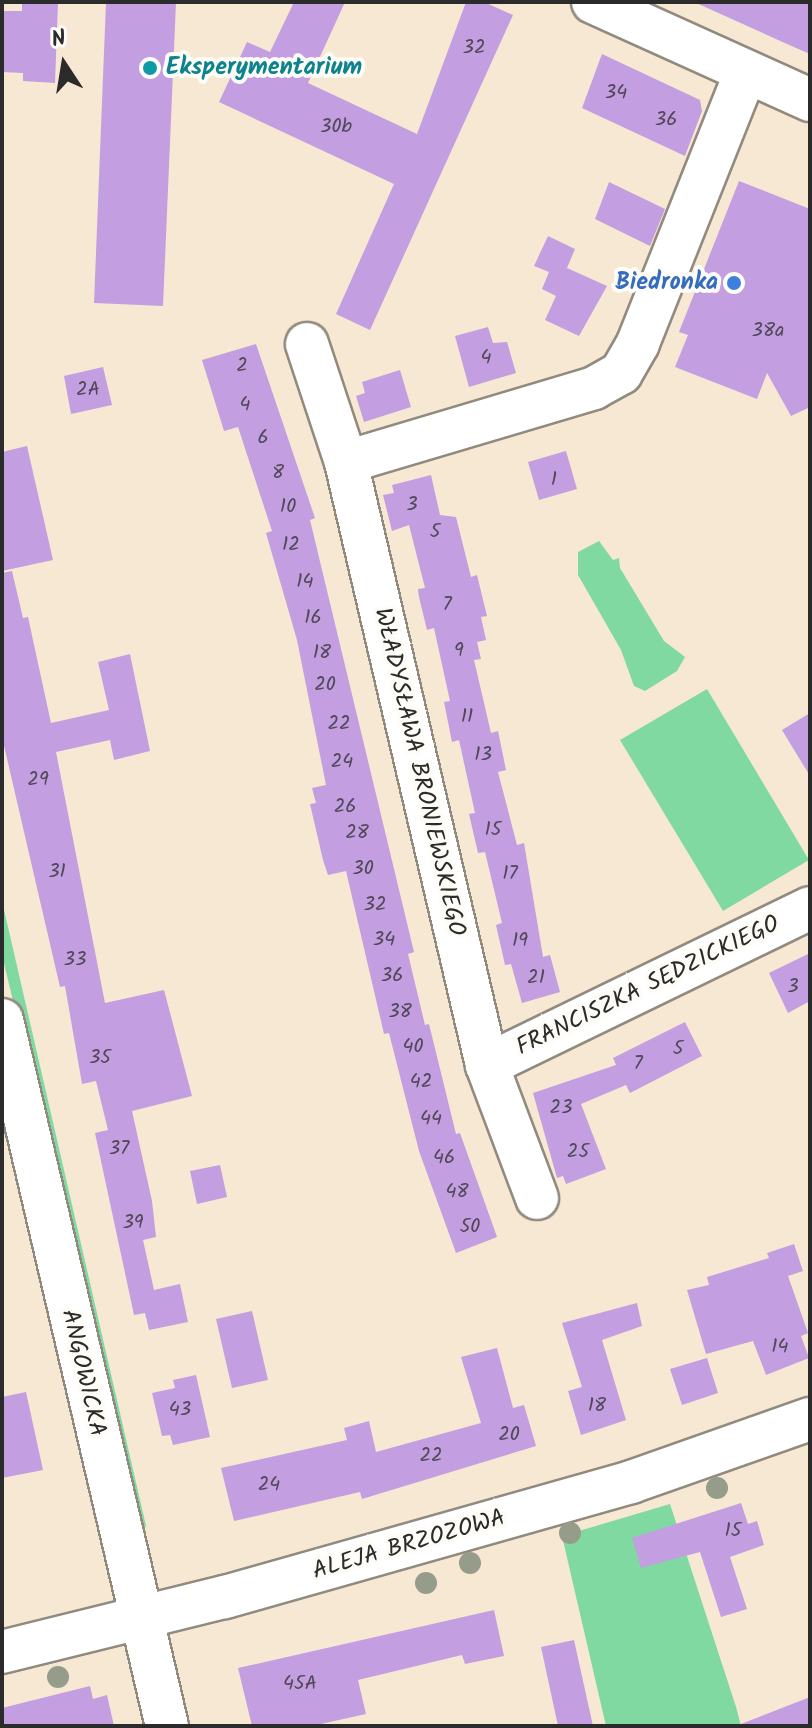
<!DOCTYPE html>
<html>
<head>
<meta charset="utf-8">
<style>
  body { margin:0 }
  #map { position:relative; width:812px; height:1728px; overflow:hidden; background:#f7e8d3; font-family:Kalam,sans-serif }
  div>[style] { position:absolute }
  .green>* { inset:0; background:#80d9a0 }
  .building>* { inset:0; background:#c39ee1 }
  .roads { filter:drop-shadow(2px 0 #918a7f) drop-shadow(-2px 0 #918a7f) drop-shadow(0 2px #918a7f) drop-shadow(0 -2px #918a7f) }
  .minor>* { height:42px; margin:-21px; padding:0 21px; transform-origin:21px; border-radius:21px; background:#fff }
  .trees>* { width:22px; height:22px; margin:-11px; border-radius:50%; background:#959d8a }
  .dots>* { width:22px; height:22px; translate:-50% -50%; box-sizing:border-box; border:4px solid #fdfcf7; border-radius:50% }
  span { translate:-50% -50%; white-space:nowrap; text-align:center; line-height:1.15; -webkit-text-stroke:8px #fdfcf7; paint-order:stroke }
  .number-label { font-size:20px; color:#514858 }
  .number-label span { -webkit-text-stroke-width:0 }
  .culture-label { font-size:24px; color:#0d838f; font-weight:700 }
  .left { translate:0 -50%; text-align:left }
  .shop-label { font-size:24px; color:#366cbe; font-weight:700 }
  .right { translate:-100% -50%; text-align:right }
  .street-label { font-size:24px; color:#2b2b2b }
  .frame { position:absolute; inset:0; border:4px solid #2b2b2b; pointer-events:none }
  .north { position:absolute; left:24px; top:24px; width:80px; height:80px; -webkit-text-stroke:6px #fdfcf7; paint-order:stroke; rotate:348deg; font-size:22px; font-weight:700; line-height:32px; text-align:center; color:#2b2b2b }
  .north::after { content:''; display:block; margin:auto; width:28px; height:36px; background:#2b2b2b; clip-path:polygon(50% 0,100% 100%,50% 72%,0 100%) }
</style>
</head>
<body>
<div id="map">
  <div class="green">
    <i style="clip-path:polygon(599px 541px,613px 560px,619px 558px,620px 568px,664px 641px,685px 657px,677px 671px,645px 691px,634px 686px,621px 650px,578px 575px,578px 552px)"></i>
    <i style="clip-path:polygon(707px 689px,809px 860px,723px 911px,620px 740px)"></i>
    <i style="clip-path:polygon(2px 901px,146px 1526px,140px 1531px,2px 955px)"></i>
    <i style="clip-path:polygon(670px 1504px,736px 1707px,741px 1726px,606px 1726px,562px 1536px)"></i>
  </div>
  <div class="building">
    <i style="clip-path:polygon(22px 2px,58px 3px,55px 83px,23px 81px,23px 73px,2px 72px,2px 11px,22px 11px)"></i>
    <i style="clip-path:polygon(106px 2px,176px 2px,163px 306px,94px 303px)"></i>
    <i style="clip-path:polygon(294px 2px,345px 2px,308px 83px,417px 134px,466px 2px,484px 2px,513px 15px,370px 330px,336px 314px,394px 184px,219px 102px,247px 42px,270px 52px)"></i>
    <i style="clip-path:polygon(694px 2px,810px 2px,810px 54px,787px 44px)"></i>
    <i style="clip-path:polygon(602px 54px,700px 100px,702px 111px,685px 156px,582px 108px)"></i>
    <i style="clip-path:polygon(739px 181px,810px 209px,810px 407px,791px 416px,767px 373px,757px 399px,675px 367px,688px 335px,679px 332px)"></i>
    <i style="clip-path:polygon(609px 182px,665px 209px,650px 246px,595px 219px)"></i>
    <i style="clip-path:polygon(548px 236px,575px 249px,567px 268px,607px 286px,579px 336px,545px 320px,556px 296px,542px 289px,549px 272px,534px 266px)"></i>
    <i style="clip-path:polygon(488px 327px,493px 343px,507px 342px,516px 373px,469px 387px,455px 336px)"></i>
    <i style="clip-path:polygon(256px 344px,315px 518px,310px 520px,414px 952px,408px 954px,425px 1025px,429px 1024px,456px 1134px,460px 1133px,497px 1237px,456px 1253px,419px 1151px,389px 1033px,384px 1034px,346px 871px,328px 875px,323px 860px,310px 804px,316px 803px,312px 788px,326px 785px,297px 640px,266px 533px,272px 531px,238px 427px,224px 431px,202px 360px)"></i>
    <i style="clip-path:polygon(103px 367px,112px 405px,71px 414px,64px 376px)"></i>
    <i style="clip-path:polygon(400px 370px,411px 407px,364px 422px,356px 396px,365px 393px,362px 382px)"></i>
    <i style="clip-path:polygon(27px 446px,53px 560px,2px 571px,2px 452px)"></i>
    <i style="clip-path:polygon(566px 451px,577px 489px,539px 500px,528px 462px)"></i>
    <i style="clip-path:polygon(431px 475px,440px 515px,456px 517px,471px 577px,477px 575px,487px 616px,481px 617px,486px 640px,477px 642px,481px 659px,474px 660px,491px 733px,498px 731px,506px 770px,498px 772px,517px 845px,524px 843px,543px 957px,550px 955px,560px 992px,522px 1003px,511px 964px,505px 965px,496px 925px,502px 923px,485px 852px,478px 853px,469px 814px,475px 813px,459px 740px,452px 742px,444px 702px,450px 701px,434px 628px,427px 630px,419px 597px,418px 589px,425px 588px,409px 525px,392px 531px,383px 495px,394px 493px,392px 485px)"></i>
    <i style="clip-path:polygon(12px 571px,23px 618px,28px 617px,51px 723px,109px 710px,98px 662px,130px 654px,150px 751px,114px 760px,110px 740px,56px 752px,105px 1003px,164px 990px,192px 1096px,132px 1111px,152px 1201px,156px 1237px,143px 1240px,154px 1290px,180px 1284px,188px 1322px,149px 1330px,145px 1313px,134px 1315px,95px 1133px,108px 1130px,96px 1081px,82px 1084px,65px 986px,60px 987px,2px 737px,2px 573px)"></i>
    <i style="clip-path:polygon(810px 713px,810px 776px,782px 730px)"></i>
    <i style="clip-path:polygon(810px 953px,810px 1001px,788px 1013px,769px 973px)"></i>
    <i style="clip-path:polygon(685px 1022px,702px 1056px,630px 1093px,626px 1085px,581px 1104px,606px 1169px,566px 1184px,563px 1176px,557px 1178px,533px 1093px,616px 1065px,613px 1058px)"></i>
    <i style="clip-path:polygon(220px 1165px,227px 1197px,197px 1204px,190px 1171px)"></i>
    <i style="clip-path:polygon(794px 1244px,803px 1271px,788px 1276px,808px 1333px,801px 1336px,809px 1358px,766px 1375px,753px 1341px,706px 1354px,687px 1290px,709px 1285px,707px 1277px,769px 1258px,767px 1253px)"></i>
    <i style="clip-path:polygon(637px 1303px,642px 1326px,602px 1340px,626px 1420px,581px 1435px,568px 1391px,582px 1387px,562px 1323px)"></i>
    <i style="clip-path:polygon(252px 1311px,268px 1380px,232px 1388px,216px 1319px)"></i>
    <i style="clip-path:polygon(497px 1348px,513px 1408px,524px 1405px,536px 1446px,362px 1499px,360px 1492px,234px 1521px,221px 1468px,347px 1440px,344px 1428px,369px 1421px,376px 1452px,481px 1423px,461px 1357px)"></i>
    <i style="clip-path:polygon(707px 1358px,718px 1393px,682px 1405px,670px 1369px)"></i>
    <i style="clip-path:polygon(196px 1375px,210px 1437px,173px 1445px,170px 1435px,162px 1436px,152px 1393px,175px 1388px,173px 1380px)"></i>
    <i style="clip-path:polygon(26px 1392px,43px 1470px,2px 1478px,2px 1397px)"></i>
    <i style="clip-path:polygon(741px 1503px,748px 1524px,757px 1521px,764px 1545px,730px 1557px,747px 1609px,721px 1617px,700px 1552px,641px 1568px,632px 1538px)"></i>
    <i style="clip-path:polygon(494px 1610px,504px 1656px,465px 1664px,462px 1655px,358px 1680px,366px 1714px,312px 1726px,252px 1726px,238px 1668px)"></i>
    <i style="clip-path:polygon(574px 1640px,593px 1726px,558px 1726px,541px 1647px)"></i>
    <i style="clip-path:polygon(90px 1686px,93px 1699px,107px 1695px,114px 1726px,2px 1726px,2px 1708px)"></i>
    <i style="clip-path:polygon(810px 1697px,810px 1726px,741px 1726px,741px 1724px)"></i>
  </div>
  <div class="roads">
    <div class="minor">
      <i style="left:593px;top:2px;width:238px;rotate:24.3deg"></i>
      <i style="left:307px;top:344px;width:124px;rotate:71.7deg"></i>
      <i style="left:346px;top:462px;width:619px;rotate:76.84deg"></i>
      <i style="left:487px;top:1065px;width:142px;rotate:69.4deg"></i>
      <i style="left:346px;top:462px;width:259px;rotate:-16.6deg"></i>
      <i style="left:594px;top:388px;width:31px;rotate:-29deg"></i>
      <i style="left:621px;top:373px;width:34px;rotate:-60deg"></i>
      <i style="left:638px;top:343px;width:292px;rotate:-68.3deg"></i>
      <i style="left:2px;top:1020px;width:725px;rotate:76.85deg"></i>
      <i style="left:487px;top:1065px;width:359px;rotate:-25.9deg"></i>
      <i style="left:2px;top:1652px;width:230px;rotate:-13.9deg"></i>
      <i style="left:225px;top:1597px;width:422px;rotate:-15.8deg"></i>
      <i style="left:631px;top:1482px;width:190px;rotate:-19.4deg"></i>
    </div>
  </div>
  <div class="trees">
    <i style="left:717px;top:1488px"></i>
    <i style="left:570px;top:1533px"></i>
    <i style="left:470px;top:1563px"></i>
    <i style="left:426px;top:1583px"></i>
    <i style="left:58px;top:1677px"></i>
  </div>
  <div class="dots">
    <i style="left:150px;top:68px;background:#0f9aa8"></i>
    <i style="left:734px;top:283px;background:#3f7fe0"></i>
  </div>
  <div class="number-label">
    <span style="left:474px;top:48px">32</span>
    <span style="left:616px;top:93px">34</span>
    <span style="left:666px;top:120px">36</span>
    <span style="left:336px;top:127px">30b</span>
    <span style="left:768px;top:331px">38a</span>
    <span style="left:486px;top:358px">4</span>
    <span style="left:242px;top:366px">2</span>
    <span style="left:88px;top:390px">2A</span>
    <span style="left:245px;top:405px">4</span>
    <span style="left:263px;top:438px">6</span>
    <span style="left:278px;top:473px">8</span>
    <span style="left:554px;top:480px">1</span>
    <span style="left:412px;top:505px">3</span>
    <span style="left:288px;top:507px">10</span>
    <span style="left:435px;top:532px">5</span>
    <span style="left:291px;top:545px">12</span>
    <span style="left:305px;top:582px">14</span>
    <span style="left:447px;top:605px">7</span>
    <span style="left:313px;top:618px">16</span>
    <span style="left:459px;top:651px">9</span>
    <span style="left:322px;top:653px">18</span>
    <span style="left:325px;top:685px">20</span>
    <span style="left:467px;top:717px">11</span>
    <span style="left:339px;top:724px">22</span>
    <span style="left:483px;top:755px">13</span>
    <span style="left:342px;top:762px">24</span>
    <span style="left:38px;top:780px">29</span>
    <span style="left:345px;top:807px">26</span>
    <span style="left:493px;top:830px">15</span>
    <span style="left:357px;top:833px">28</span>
    <span style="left:363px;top:869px">30</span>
    <span style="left:57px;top:872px">31</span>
    <span style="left:510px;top:874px">17</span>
    <span style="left:375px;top:905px">32</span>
    <span style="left:384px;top:940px">34</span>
    <span style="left:520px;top:941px">19</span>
    <span style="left:75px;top:960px">33</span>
    <span style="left:392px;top:976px">36</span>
    <span style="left:536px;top:978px">21</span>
    <span style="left:793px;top:987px">3</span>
    <span style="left:400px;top:1012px">38</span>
    <span style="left:413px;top:1047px">40</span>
    <span style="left:678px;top:1049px">5</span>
    <span style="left:100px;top:1058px">35</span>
    <span style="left:638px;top:1064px">7</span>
    <span style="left:421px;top:1082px">42</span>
    <span style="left:561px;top:1108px">23</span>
    <span style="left:431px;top:1119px">44</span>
    <span style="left:119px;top:1149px">37</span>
    <span style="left:578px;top:1152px">25</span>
    <span style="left:444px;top:1158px">46</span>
    <span style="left:457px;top:1192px">48</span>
    <span style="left:133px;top:1223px">39</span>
    <span style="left:470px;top:1227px">50</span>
    <span style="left:780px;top:1347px">14</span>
    <span style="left:597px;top:1406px">18</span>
    <span style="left:180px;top:1410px">43</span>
    <span style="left:509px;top:1435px">20</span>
    <span style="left:431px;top:1456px">22</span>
    <span style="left:269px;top:1485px">24</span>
    <span style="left:733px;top:1531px">15</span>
    <span style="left:300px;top:1684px">45A</span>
  </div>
  <div class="culture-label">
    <span class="left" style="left:166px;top:68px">Eksperymentarium</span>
  </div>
  <div class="shop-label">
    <span class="right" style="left:718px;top:283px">Biedronka</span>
  </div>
  <div class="street-label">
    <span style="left:419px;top:772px;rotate:77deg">WŁADYSŁAWA BRONIEWSKIEGO</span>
    <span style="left:648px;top:986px;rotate:-26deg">FRANCISZKA SĘDZICKIEGO</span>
    <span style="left:83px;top:1373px;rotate:77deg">ANGOWICKA</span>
    <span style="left:409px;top:1545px;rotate:-16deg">ALEJA BRZOZOWA</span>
  </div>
  <div class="frame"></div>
  <div class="north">N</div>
</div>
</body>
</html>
